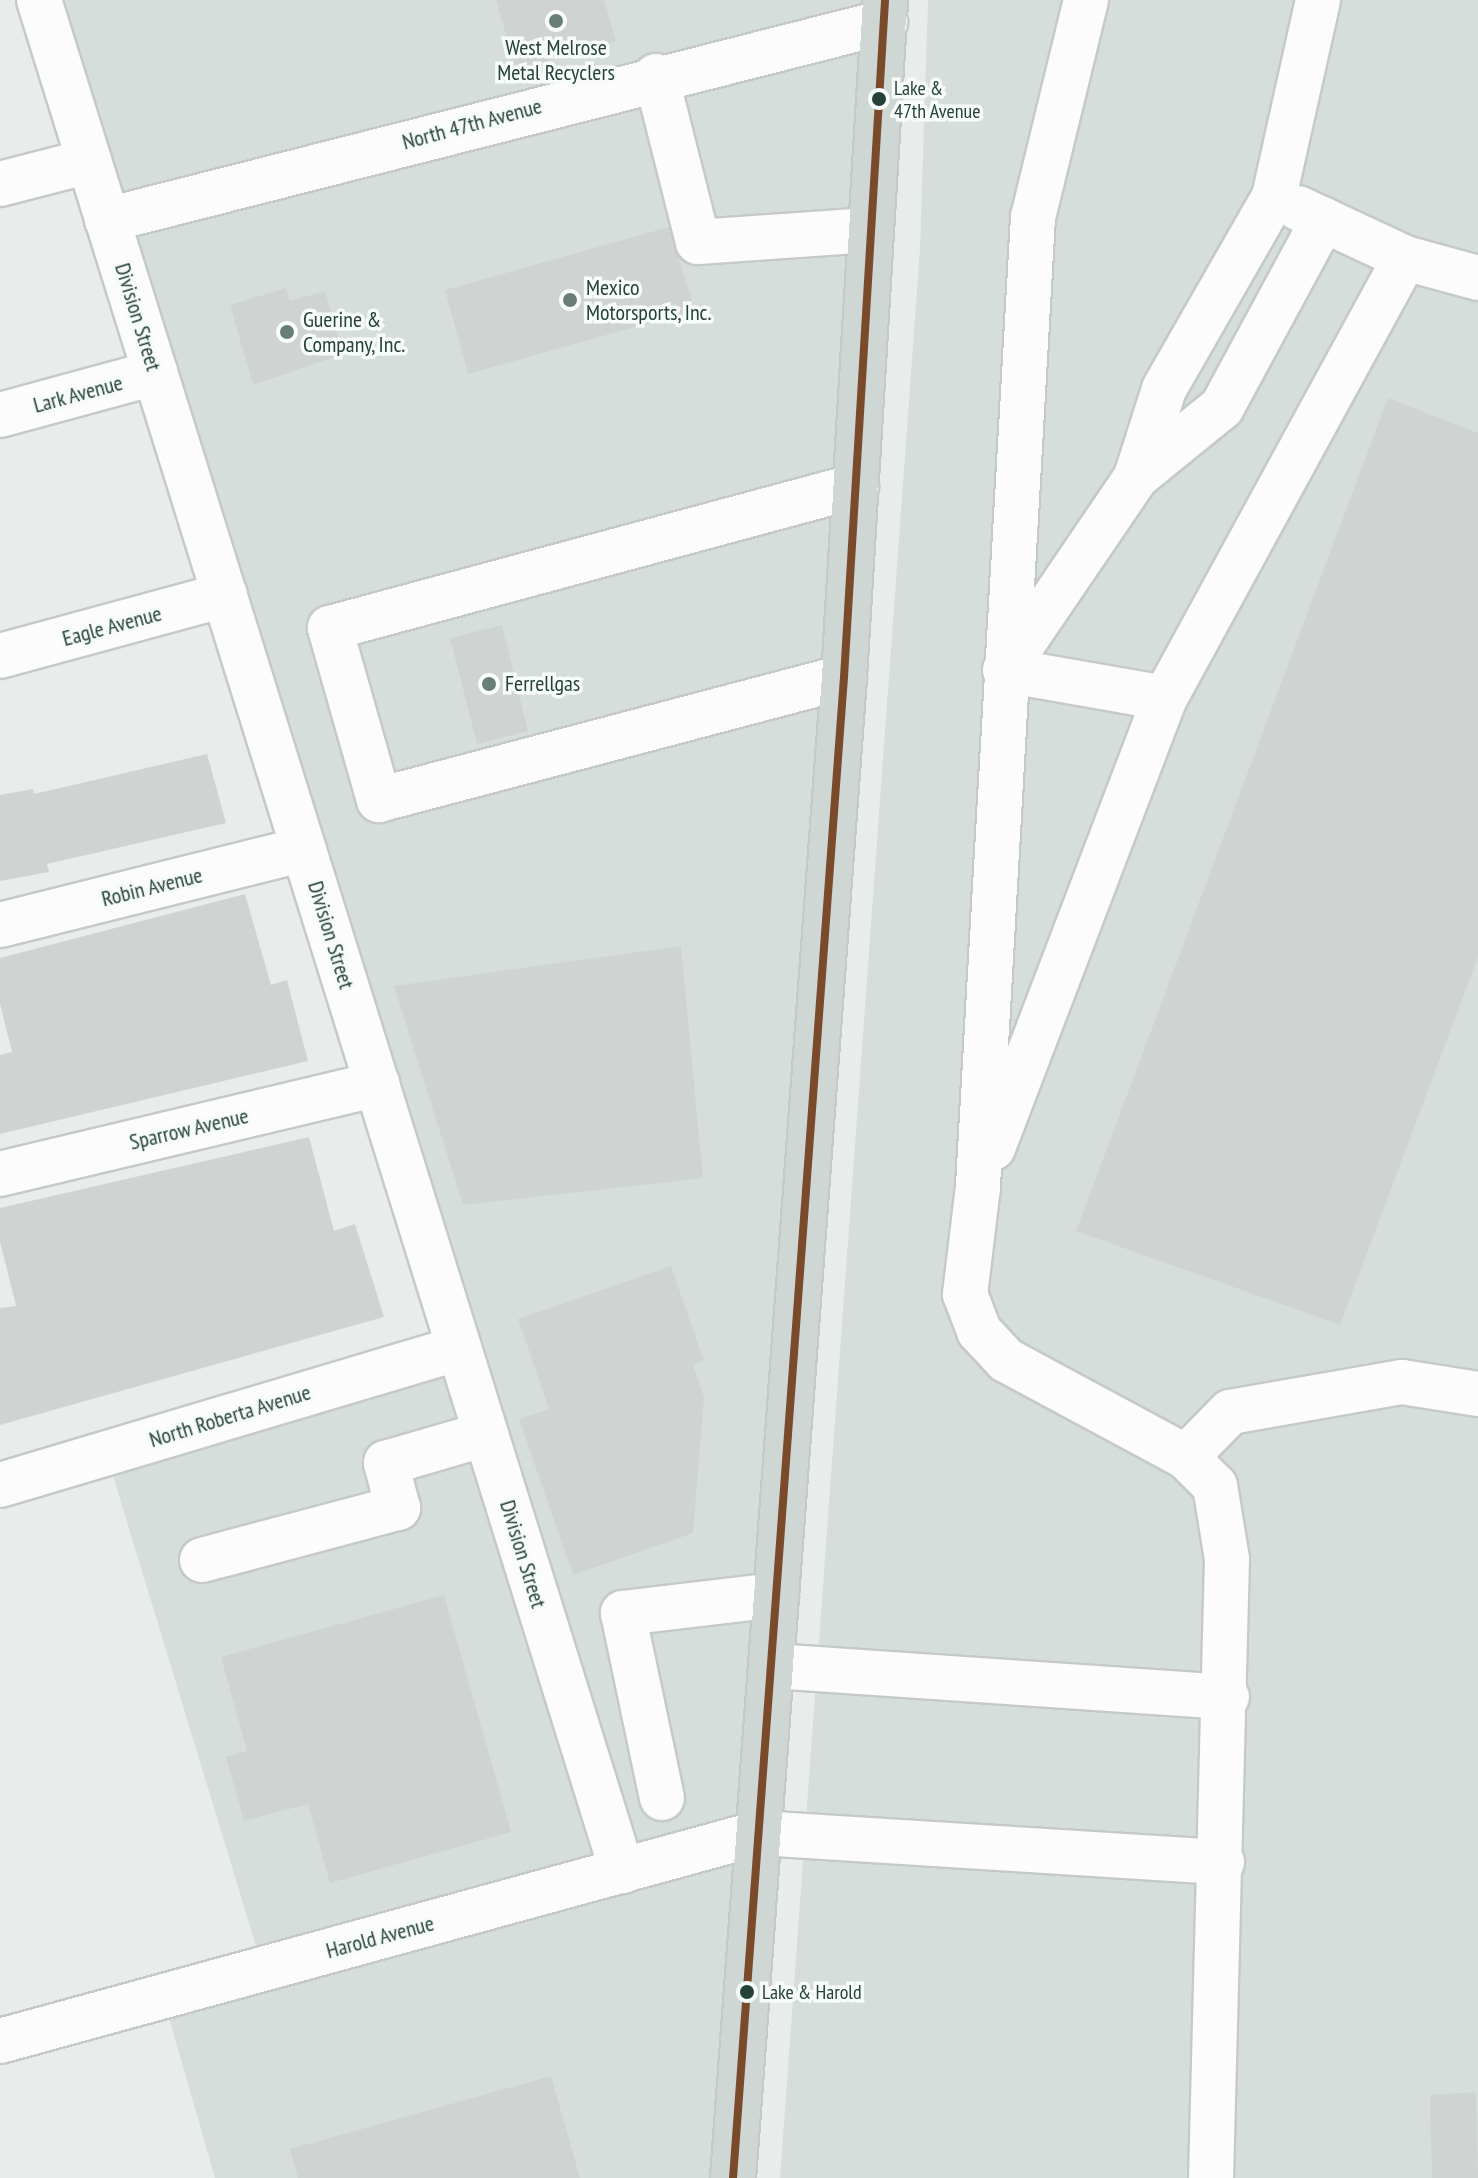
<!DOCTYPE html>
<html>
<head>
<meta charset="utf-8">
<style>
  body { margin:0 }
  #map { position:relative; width:1478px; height:2178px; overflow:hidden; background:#e8edeb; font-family:"PT Sans Narrow",sans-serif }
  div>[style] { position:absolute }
  .built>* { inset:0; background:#d6dedb }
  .building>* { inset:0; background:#cfd4d2 }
  .roads { filter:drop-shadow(2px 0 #c5cac8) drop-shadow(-2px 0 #c5cac8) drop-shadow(0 2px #c5cac8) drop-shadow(0 -2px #c5cac8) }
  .minor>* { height:44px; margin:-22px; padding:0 22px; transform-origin:22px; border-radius:22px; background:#fcfcfc }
  .major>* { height:44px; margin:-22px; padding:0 22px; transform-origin:22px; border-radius:22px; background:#cfd7d5 }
  .bus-1>* { height:8px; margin:-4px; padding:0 4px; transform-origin:4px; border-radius:4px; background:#7a4b2a }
  .dots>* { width:22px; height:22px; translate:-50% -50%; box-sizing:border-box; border:4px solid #f7fbf9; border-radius:50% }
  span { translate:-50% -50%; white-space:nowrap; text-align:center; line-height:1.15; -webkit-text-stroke:7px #f7fbf9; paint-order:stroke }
  .bus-label { font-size:20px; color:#24423a }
  .left { translate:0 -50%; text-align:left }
  .poi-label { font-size:22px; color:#24423a }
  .street-label { font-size:22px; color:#24423a }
</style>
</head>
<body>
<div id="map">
  <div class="built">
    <i style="clip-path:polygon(39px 0,885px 0,733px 2178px,215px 2178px,163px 1997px,263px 1969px,106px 1453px,459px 1348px)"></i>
    <i style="clip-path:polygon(928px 0,1478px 0,1478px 2178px,780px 2178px,920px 249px)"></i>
  </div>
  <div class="building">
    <i style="clip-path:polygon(496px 0,604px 0,616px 41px,516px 70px)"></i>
    <i style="clip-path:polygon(669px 227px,695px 310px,468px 374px,445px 290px)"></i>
    <i style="clip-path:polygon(286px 288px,290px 301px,325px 291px,343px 354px,253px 385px,230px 305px)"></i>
    <i style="clip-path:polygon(1388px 398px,1478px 433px,1478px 957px,1340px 1325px,1076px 1231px)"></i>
    <i style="clip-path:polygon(502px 625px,528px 731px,477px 744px,450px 638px)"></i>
    <i style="clip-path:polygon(207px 754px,226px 823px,47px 864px,49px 872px,0 881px,0 795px,33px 789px,34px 794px)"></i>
    <i style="clip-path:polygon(245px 894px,271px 985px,287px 980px,308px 1061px,0 1134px,0 1055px,12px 1052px,0 1004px,0 958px)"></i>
    <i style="clip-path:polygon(681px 946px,703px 1178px,463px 1205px,394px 986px)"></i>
    <i style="clip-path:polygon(309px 1137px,334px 1231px,355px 1224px,384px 1317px,0 1425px,0 1308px,16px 1306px,0 1242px,0 1208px)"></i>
    <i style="clip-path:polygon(671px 1266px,704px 1361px,693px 1365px,704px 1397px,693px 1533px,573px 1575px,519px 1419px,549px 1409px,518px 1319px)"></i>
    <i style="clip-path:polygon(444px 1595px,511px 1832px,330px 1883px,308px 1804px,244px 1821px,226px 1757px,247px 1751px,221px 1657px)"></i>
    <i style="clip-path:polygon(551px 2076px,580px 2178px,298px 2178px,290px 2149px)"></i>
    <i style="clip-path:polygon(1476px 2092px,1478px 2178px,1432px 2178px,1430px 2095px)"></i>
  </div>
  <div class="roads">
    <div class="minor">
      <i style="left:39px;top:0;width:1960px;rotate:72.69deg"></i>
      <i style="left:1086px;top:0;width:223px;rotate:103.7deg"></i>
      <i style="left:1033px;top:217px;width:972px;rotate:93.25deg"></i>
      <i style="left:978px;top:1187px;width:108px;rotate:96.9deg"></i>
      <i style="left:965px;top:1294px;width:40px;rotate:69deg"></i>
      <i style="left:979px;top:1331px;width:40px;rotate:47deg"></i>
      <i style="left:1006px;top:1360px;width:204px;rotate:28.3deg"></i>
      <i style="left:656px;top:76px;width:171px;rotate:75.8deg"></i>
      <i style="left:698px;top:242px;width:172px;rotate:-4deg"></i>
      <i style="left:0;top:184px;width:92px;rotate:-14.5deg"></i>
      <i style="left:1298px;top:208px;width:118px;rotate:25deg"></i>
      <i style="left:107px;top:220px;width:803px;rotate:-14.28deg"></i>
      <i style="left:0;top:415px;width:161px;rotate:-15.2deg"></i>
      <i style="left:1136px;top:477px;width:111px;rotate:-39.1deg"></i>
      <i style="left:1222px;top:407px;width:213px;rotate:-61.6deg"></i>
      <i style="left:0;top:656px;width:233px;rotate:-15.2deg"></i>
      <i style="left:844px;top:677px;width:481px;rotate:165.2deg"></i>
      <i style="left:379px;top:800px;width:179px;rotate:-105.9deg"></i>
      <i style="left:330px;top:628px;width:545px;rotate:-15.11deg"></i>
      <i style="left:1165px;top:698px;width:162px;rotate:-170.1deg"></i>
      <i style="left:1005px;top:670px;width:233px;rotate:-55.8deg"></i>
      <i style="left:1136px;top:477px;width:92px;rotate:-72.3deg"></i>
      <i style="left:1164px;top:389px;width:221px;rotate:-60.2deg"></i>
      <i style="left:1274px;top:197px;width:202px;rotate:-77.4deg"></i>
      <i style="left:0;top:925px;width:313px;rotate:-14deg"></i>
      <i style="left:993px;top:1148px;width:482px;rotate:-69.1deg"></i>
      <i style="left:1165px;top:698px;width:501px;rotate:-61.39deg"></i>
      <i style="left:1405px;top:258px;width:76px;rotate:15.3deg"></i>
      <i style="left:0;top:1174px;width:388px;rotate:-13.4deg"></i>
      <i style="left:0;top:1485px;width:479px;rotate:-16.6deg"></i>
      <i style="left:202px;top:1560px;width:203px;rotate:-14.9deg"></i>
      <i style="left:398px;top:1508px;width:47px;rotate:-104.9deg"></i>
      <i style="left:386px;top:1463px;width:104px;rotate:-16.2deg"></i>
      <i style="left:773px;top:1666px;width:455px;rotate:3.9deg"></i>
      <i style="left:662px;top:1798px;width:189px;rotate:-101.9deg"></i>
      <i style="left:623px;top:1613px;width:154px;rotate:-6.7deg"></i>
      <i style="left:0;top:2041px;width:787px;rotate:-15.33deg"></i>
      <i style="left:759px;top:1833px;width:464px;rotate:3.6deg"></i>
      <i style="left:1211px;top:2178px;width:619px;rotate:-88.52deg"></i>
      <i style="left:1227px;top:1559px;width:74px;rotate:-99.3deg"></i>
      <i style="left:1215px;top:1486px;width:41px;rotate:-135deg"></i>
      <i style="left:1186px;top:1457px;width:63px;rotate:-45.6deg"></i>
      <i style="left:1230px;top:1412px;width:175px;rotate:-9.9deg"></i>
      <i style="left:1402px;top:1382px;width:77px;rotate:9deg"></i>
    </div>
    <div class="major">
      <i style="left:733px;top:2178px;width:1505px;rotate:-85.77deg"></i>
      <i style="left:844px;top:677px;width:678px;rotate:-86.53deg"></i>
    </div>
  </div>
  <div class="bus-1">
    <i style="left:733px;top:2178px;width:1505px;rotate:-85.77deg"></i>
    <i style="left:844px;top:677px;width:678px;rotate:-86.53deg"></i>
  </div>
  <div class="dots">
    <i style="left:556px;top:21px;background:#697e78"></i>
    <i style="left:879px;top:99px;background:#24423a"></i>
    <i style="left:570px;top:300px;background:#697e78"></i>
    <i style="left:287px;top:332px;background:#697e78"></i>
    <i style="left:489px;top:684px;background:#697e78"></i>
    <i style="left:747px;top:1992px;background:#24423a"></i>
  </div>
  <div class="bus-label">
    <span class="left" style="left:894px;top:100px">Lake &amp;<br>47th Avenue</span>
    <span class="left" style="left:762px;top:1992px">Lake &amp; Harold</span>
  </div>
  <div class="poi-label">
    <span style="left:556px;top:60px">West Melrose<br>Metal Recyclers</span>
    <span class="left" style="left:586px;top:300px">Mexico<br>Motorsports, Inc.</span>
    <span class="left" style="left:303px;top:332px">Guerine &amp;<br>Company, Inc.</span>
    <span class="left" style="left:505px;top:684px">Ferrellgas</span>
  </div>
  <div class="street-label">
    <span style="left:472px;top:124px;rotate:-15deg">North 47th Avenue</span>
    <span style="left:138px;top:317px;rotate:73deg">Division Street</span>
    <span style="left:78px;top:394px;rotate:-15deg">Lark Avenue</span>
    <span style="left:112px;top:626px;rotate:-15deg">Eagle Avenue</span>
    <span style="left:152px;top:887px;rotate:-14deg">Robin Avenue</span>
    <span style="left:331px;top:935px;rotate:73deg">Division Street</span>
    <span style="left:189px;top:1129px;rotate:-13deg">Sparrow Avenue</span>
    <span style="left:230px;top:1416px;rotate:-17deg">North Roberta Avenue</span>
    <span style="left:523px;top:1554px;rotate:73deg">Division Street</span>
    <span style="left:380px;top:1937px;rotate:-15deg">Harold Avenue</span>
  </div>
</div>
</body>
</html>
